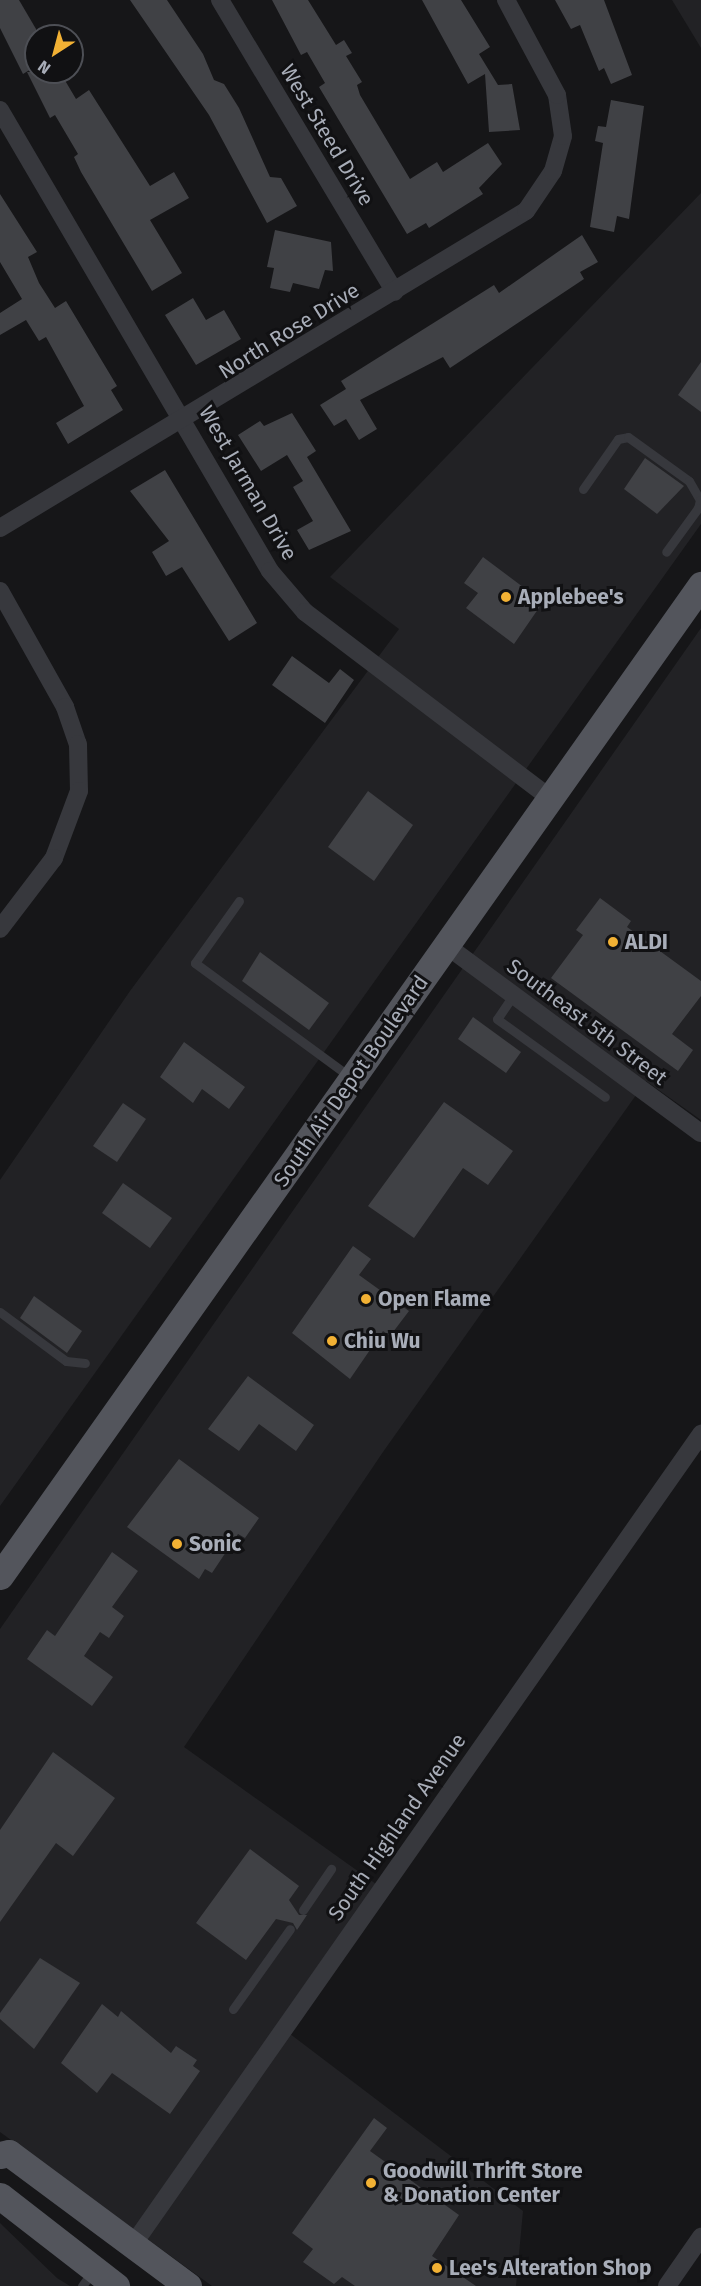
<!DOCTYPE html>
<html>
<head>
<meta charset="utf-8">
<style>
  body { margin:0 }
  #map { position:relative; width:701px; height:2286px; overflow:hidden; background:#161618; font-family:"Fira Sans",sans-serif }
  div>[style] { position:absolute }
  .built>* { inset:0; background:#222225 }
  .building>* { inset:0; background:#404145 }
  .service>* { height:9px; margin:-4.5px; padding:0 4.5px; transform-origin:4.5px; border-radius:4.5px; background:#37383d }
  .minor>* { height:18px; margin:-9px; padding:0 9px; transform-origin:9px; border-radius:9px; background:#37383d }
  .primary>* { height:27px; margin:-13.5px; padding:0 13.5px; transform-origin:13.5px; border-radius:13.5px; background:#53555c }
  .dots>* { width:16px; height:16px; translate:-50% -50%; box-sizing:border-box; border:3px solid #111113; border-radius:50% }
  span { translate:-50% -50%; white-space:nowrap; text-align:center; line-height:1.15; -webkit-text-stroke:6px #111113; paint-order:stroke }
  .street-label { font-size:21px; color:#a8adb8 }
  .poi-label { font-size:21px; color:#a8adb8; font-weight:700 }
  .left { translate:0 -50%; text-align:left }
  .north { position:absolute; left:24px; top:24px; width:60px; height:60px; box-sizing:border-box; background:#111113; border:2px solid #4d4f55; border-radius:50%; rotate:216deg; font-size:16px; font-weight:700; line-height:24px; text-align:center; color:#a8adb8 }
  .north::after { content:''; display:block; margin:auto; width:21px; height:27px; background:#f2b134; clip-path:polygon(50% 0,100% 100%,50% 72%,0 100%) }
</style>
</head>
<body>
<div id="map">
  <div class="built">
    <i style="clip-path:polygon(672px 0,701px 0,701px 48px)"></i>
    <i style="clip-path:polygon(701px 193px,701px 524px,0 1506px,0 1180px,130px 991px,399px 629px,330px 577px)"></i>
    <i style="clip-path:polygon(701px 628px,701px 1120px,646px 1081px,383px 1452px,184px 1747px,376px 1884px,277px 2024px,523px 2211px,516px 2286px,212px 2286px,0 2132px,0 1629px)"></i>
    <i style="clip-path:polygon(0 2223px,57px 2278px,70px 2286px,0 2286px)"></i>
  </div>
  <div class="building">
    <i style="clip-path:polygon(0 0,19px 0,36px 29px,36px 66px,23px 74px,0 28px)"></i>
    <i style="clip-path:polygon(130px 0,167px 0,203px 54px,214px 80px,224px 84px,239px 108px,270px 177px,281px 178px,297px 206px,267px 223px,209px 115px)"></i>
    <i style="clip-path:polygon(272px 0,308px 0,336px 45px,344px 40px,352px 53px,346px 56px,362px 82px,357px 85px,360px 95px,410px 179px,437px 162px,443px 172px,488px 143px,502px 164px,479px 188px,483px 194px,429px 228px,426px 223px,407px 234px,319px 87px,325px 83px,307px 52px,301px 55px)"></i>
    <i style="clip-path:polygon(422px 0,461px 0,490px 47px,479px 54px,498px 85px,512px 84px,520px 130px,489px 132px,485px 74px,468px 84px)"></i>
    <i style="clip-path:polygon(555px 0,604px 0,632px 75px,611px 84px,604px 68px,599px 71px,580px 25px,571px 29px)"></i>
    <i style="clip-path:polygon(27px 72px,60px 72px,76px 99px,89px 90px,150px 186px,174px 172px,189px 198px,150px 220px,182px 273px,152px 291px,81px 172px,74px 157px,78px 154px,55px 115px,50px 118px)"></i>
    <i style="clip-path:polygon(611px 100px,644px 106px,629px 219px,617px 216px,614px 232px,590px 227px,603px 143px,595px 141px,598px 126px,606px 127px)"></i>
    <i style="clip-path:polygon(0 194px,37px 252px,28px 257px,39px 283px,55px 308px,66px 301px,117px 386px,111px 390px,123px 410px,68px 444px,56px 423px,84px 406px,46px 337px,39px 341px,26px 320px,0 335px,0 313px,22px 299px,0 262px)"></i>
    <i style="clip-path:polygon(275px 230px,331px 242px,333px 271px,325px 270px,319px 289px,293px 283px,290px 292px,270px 288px,274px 268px,267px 267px)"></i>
    <i style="clip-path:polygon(582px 235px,598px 262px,580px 272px,584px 279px,450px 368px,443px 357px,360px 400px,377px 429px,359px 440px,346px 419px,334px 426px,320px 405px,346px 389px,341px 381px,494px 285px,499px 293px)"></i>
    <i style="clip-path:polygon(193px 298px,206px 320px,224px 310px,241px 339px,196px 365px,165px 315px)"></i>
    <i style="clip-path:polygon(701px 362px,701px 412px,678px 395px)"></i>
    <i style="clip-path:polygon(292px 413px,316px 451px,307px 457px,351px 531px,309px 550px,297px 530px,313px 521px,293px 487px,303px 481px,287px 455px,261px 471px,238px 435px,260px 421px,264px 426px)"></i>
    <i style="clip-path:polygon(645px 458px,684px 486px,657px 514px,624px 489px)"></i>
    <i style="clip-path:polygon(165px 470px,257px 623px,229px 641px,182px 567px,166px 576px,152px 552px,169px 541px,130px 491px)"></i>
    <i style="clip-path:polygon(483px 557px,543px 602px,514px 644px,466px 608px,478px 593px,464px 583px)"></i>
    <i style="clip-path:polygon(292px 656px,329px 683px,340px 669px,354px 680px,325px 723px,272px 685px)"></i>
    <i style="clip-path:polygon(368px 791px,413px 825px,374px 881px,328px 847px)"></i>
    <i style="clip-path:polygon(600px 898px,631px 921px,627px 927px,701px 981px,701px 996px,672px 1034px,693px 1050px,678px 1071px,551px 978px,583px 935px,576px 930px)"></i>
    <i style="clip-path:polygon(260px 952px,329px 1003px,309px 1030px,242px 981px)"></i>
    <i style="clip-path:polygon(473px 1017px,521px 1052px,506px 1073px,458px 1039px)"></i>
    <i style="clip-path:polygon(184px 1042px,245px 1087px,229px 1109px,202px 1089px,193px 1103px,160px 1077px)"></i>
    <i style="clip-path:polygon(444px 1102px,513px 1151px,488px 1185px,463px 1168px,414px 1238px,368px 1206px)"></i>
    <i style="clip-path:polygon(123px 1103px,146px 1119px,117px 1162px,93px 1146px)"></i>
    <i style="clip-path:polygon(123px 1183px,172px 1218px,150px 1248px,102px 1213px)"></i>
    <i style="clip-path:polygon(353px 1246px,371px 1259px,359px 1275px,409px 1311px,390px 1336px,383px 1331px,350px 1379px,292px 1333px)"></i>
    <i style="clip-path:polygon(34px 1296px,82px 1331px,67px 1353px,20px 1318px)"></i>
    <i style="clip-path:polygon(248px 1376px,314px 1425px,296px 1451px,259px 1424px,239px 1451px,208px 1429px)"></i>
    <i style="clip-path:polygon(179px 1459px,259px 1518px,245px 1538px,238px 1534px,212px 1573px,205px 1569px,199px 1579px,127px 1527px)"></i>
    <i style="clip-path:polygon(112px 1552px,138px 1571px,112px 1607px,124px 1616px,109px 1638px,100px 1632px,84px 1656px,113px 1677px,92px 1706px,27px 1659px,47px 1630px,55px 1636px)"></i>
    <i style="clip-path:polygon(53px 1752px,115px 1798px,73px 1856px,56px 1843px,0 1922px,0 1830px)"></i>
    <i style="clip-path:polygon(250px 1849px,299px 1886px,289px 1900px,299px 1915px,307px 1915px,297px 1930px,293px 1923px,276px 1919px,246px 1960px,196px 1923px)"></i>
    <i style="clip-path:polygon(40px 1958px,80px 1983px,34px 2049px,0 2019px,0 2013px)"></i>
    <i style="clip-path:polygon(102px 2004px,118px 2017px,121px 2011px,171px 2053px,176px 2046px,197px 2060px,193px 2066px,200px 2071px,170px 2114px,112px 2073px,97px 2093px,61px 2063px)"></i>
    <i style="clip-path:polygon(374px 2118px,387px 2128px,370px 2151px,459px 2215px,432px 2256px,476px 2286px,355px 2286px,342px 2277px,334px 2284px,303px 2262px,313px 2249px,292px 2233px)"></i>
  </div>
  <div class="service">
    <i style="left:583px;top:489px;width:61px;rotate:-55deg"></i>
    <i style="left:618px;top:439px;width:10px;rotate:-11deg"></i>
    <i style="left:628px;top:437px;width:75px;rotate:35.8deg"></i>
    <i style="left:689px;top:481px;width:22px;rotate:60deg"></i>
    <i style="left:700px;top:500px;width:8px;rotate:104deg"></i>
    <i style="left:698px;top:508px;width:54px;rotate:126deg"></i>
    <i style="left:239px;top:901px;width:76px;rotate:125.4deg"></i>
    <i style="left:195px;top:963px;width:192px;rotate:36.3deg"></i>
    <i style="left:514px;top:994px;width:30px;rotate:124deg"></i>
    <i style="left:497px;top:1019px;width:133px;rotate:35.8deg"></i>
    <i style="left:0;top:1312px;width:82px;rotate:36.6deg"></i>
    <i style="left:66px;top:1361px;width:19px;rotate:6deg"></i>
    <i style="left:303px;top:1910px;width:50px;rotate:-55.7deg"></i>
    <i style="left:233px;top:2009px;width:98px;rotate:-54.5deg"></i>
    <i style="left:82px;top:2286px;width:19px;rotate:-54deg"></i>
  </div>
  <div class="minor">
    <i style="left:220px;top:0;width:340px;rotate:59.1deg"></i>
    <i style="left:0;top:110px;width:534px;rotate:59.64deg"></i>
    <i style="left:270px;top:571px;width:54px;rotate:49.5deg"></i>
    <i style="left:305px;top:612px;width:306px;rotate:37.2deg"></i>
    <i style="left:0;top:528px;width:614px;rotate:-31.08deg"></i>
    <i style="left:526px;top:211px;width:48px;rotate:-56deg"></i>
    <i style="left:553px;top:171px;width:36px;rotate:-74deg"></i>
    <i style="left:563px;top:136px;width:41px;rotate:-98.3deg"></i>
    <i style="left:557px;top:95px;width:108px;rotate:-118.2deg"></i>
    <i style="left:0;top:591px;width:133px;rotate:60.7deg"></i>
    <i style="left:65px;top:707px;width:39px;rotate:71deg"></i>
    <i style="left:78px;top:744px;width:47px;rotate:88.8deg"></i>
    <i style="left:79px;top:791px;width:72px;rotate:110.5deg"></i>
    <i style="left:54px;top:858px;width:89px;rotate:127.3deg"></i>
    <i style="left:447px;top:946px;width:315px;rotate:36.4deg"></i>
    <i style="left:132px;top:2246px;width:992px;rotate:-54.98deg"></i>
    <i style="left:667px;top:2286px;width:60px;rotate:-55.2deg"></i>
  </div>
  <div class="primary">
    <i style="left:0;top:1576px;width:1214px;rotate:-54.73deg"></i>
    <i style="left:0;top:2155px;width:9px;rotate:-13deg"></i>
    <i style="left:9px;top:2153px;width:223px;rotate:36.6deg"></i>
    <i style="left:0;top:2196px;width:147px;rotate:37.8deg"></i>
  </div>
  <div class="dots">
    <i style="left:506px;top:597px;background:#f2b134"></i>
    <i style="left:613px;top:942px;background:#f2b134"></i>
    <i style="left:366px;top:1299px;background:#f2b134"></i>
    <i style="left:332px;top:1341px;background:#f2b134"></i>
    <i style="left:177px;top:1544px;background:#f2b134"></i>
    <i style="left:371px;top:2183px;background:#f2b134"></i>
    <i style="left:437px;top:2268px;background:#f2b134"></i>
  </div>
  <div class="street-label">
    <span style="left:327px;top:135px;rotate:59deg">West Steed Drive</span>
    <span style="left:289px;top:331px;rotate:-32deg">North Rose Drive</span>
    <span style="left:248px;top:483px;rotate:60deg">West Jarman Drive</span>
    <span style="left:587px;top:1022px;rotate:37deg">Southeast 5th Street</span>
    <span style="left:351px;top:1081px;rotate:-55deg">South Air Depot Boulevard</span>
    <span style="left:397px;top:1827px;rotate:-55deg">South Highland Avenue</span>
  </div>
  <div class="poi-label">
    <span class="left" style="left:518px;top:597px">Applebee's</span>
    <span class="left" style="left:625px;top:942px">ALDI</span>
    <span class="left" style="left:378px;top:1299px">Open Flame</span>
    <span class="left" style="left:344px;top:1341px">Chiu Wu</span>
    <span class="left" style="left:189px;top:1544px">Sonic</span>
    <span class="left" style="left:383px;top:2183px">Goodwill Thrift Store<br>&amp; Donation Center</span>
    <span class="left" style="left:449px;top:2268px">Lee's Alteration Shop</span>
  </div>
  <div class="north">N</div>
</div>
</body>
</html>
